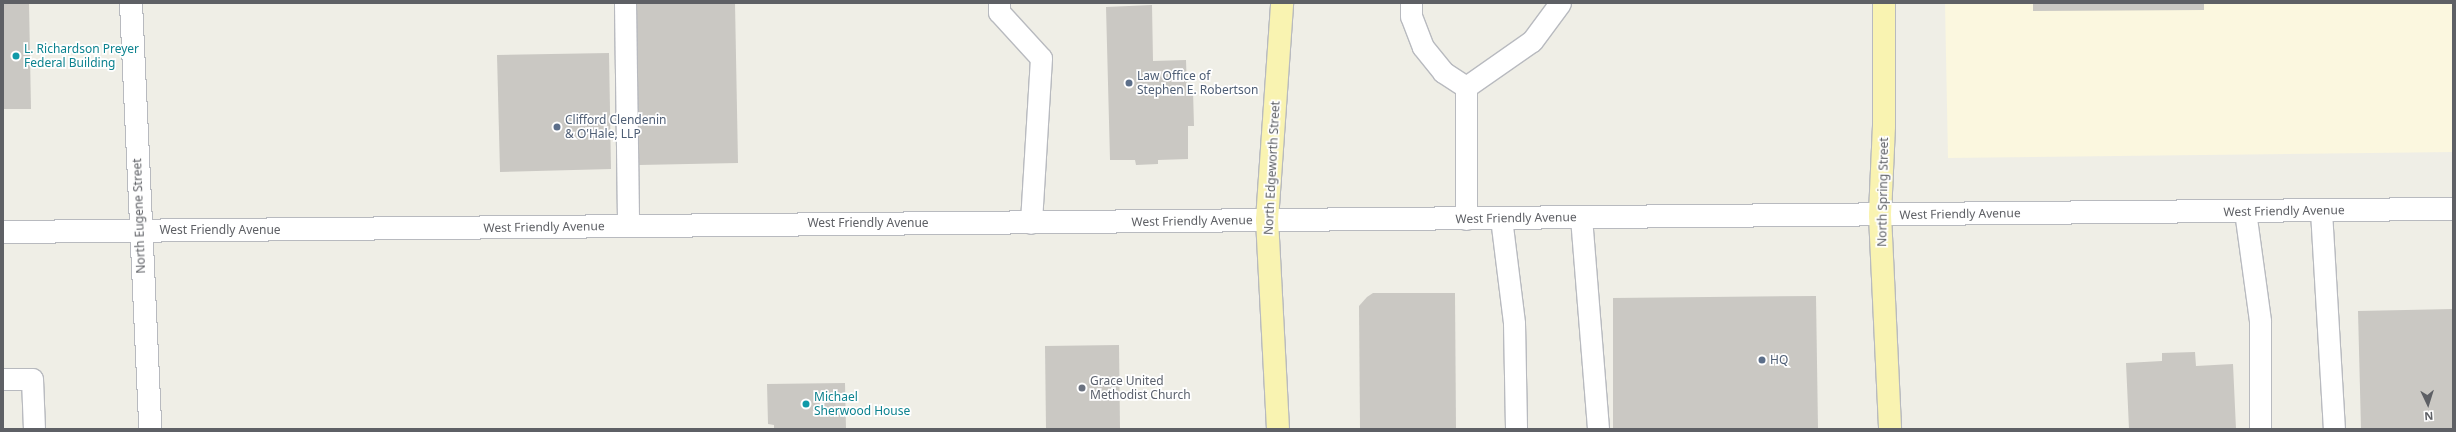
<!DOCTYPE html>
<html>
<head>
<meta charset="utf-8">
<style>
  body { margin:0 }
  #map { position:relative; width:2456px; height:432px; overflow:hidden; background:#efeee6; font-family:"Noto Sans",sans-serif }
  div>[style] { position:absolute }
  .commercial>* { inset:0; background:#fbf7df }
  .building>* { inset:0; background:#cac8c3 }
  .roads { filter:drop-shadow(1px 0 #b8babf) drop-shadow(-1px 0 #b8babf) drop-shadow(0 1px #b8babf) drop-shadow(0 -1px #b8babf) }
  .service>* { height:21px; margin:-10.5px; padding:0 10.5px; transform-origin:10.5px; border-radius:10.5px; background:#fff }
  .secondary>* { height:22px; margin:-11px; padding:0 11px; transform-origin:11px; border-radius:11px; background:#fff }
  .primary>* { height:22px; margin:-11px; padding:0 11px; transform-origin:11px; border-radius:11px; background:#f9f3b1 }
  .dots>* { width:11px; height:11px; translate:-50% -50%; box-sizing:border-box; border:2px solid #fff; border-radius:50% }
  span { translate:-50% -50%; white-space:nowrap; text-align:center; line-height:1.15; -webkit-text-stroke:3.5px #fff; paint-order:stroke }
  .culture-label { font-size:12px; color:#0d838f }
  .left { translate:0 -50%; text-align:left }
  .service-label { font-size:12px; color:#4e5e75 }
  .street-label { font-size:12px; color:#5e6065 }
  .worship-label { font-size:12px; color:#5b616d }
  .frame { position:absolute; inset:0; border:4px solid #5e6065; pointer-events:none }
  .north { position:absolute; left:2408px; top:384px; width:40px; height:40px; -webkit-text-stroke:3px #fff; paint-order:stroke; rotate:176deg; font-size:11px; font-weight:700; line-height:16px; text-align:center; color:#5e6065 }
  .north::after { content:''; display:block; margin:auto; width:14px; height:18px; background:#5e6065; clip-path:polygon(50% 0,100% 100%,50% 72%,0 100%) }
</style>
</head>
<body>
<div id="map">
  <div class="commercial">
    <i style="clip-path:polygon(1945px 3px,2453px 3px,2453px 152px,1948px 158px)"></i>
  </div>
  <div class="building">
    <i style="clip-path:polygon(3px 3px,29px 3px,31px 109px,3px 109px)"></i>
    <i style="clip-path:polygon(636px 3px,735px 3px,738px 163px,639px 165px)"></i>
    <i style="clip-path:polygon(2033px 3px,2204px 3px,2204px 10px,2033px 11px)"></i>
    <i style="clip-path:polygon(1152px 5px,1153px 61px,1186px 60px,1187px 90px,1193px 90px,1194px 126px,1188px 126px,1188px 159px,1158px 160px,1158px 164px,1136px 165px,1135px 160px,1110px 160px,1106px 7px)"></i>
    <i style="clip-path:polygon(609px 53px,611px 169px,500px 172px,497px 55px)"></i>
    <i style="clip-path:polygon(1373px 293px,1455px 293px,1456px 429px,1360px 429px,1359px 306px,1367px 297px)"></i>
    <i style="clip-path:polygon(1816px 296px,1818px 429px,1613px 429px,1613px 298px)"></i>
    <i style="clip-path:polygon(2453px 309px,2453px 429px,2361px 429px,2358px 311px)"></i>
    <i style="clip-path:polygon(1119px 345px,1120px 429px,1046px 429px,1045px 346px)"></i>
    <i style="clip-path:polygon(2195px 352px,2196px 366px,2233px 364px,2236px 429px,2129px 429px,2126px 363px,2162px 361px,2162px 353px)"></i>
    <i style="clip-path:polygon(845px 383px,846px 429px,774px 429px,774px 425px,768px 424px,767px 384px)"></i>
  </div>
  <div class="roads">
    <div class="service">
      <i style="left:625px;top:3px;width:223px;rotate:89.2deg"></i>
      <i style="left:999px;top:3px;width:9px;rotate:90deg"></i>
      <i style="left:999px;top:12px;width:62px;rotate:47.6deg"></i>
      <i style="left:1041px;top:58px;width:165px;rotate:93.5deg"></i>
      <i style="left:1411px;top:3px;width:13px;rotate:90deg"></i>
      <i style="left:1411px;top:16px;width:33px;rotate:69deg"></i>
      <i style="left:1423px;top:47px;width:32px;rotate:51deg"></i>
      <i style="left:1443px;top:72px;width:27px;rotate:33deg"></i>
      <i style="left:1466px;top:87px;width:132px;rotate:90deg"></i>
      <i style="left:1466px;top:87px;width:80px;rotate:-34.9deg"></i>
      <i style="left:1532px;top:41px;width:47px;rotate:-53.6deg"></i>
      <i style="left:2245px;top:211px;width:111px;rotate:82.2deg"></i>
      <i style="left:2260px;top:321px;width:108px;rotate:90deg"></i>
      <i style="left:2321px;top:211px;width:218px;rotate:86.6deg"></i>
      <i style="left:1581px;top:217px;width:213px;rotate:85.4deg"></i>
      <i style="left:1501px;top:218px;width:106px;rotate:82.9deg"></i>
      <i style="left:1514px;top:323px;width:106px;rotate:88.9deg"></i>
      <i style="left:3px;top:379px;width:29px"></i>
      <i style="left:32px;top:379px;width:50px;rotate:87.7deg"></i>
    </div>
    <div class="secondary">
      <i style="left:131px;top:3px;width:426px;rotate:87.4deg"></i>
      <i style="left:3px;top:232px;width:2450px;rotate:-0.54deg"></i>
    </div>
    <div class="primary">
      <i style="left:1884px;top:3px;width:123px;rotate:90deg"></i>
      <i style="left:1884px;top:126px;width:89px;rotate:92.6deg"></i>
      <i style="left:1880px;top:215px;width:214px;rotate:87.3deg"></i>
      <i style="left:1278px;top:429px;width:209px;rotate:-93deg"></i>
      <i style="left:1267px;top:220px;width:218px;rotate:-86deg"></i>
    </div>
  </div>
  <div class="dots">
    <i style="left:16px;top:56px;background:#0f9aa8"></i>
    <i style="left:1129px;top:83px;background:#5c6f8a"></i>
    <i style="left:557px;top:127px;background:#5c6f8a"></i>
    <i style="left:1762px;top:360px;background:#5c6f8a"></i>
    <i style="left:1082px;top:388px;background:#6b7280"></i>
    <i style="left:806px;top:404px;background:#0f9aa8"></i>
  </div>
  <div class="culture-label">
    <span class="left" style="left:24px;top:56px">L. Richardson Preyer<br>Federal Building</span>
    <span class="left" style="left:814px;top:404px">Michael<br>Sherwood House</span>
  </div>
  <div class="service-label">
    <span class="left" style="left:1137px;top:83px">Law Office of<br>Stephen E. Robertson</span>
    <span class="left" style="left:565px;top:127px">Clifford Clendenin<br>&amp; O'Hale, LLP</span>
    <span class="left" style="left:1770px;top:360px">HQ</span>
  </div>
  <div class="street-label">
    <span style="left:1272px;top:168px;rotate:-87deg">North Edgeworth Street</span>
    <span style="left:1883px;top:192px;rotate:-89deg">North Spring Street</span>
    <span style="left:2284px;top:211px;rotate:-1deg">West Friendly Avenue</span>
    <span style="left:1960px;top:214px;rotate:-1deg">West Friendly Avenue</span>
    <span style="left:139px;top:216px;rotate:-92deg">North Eugene Street</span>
    <span style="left:1516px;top:218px;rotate:-1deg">West Friendly Avenue</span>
    <span style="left:1192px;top:221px;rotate:-1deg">West Friendly Avenue</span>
    <span style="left:868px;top:223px">West Friendly Avenue</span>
    <span style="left:544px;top:227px;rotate:-1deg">West Friendly Avenue</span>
    <span style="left:220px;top:230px">West Friendly Avenue</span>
  </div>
  <div class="worship-label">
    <span class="left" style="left:1090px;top:388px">Grace United<br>Methodist Church</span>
  </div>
  <div class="frame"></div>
  <div class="north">N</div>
</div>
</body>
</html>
